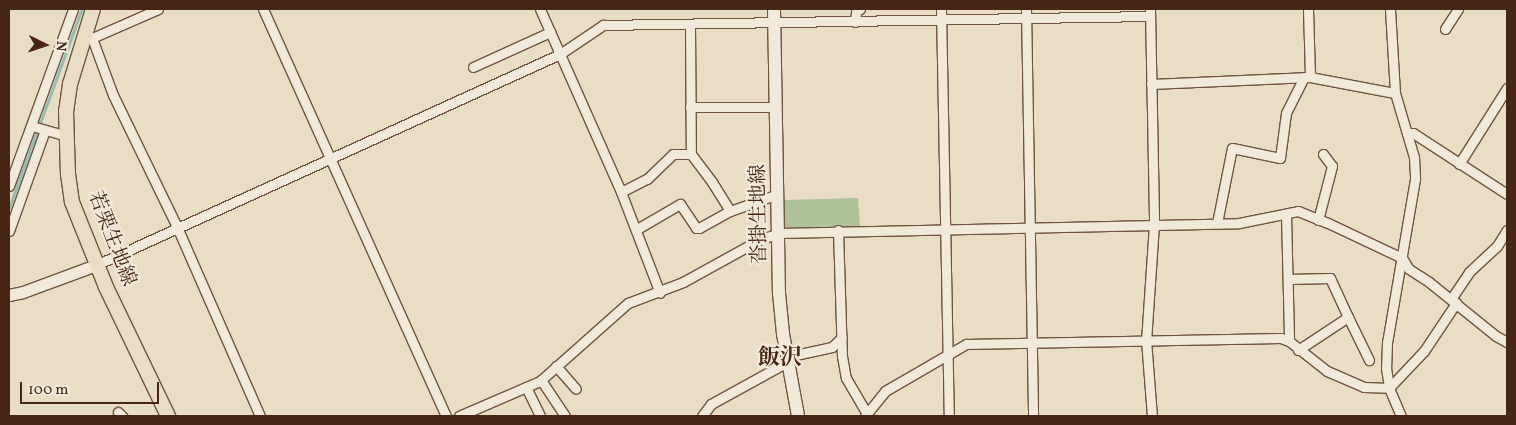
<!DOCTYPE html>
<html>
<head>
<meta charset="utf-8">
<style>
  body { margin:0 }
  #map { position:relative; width:1516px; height:425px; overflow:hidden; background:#e9ddc4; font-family:Vollkorn,"Noto Serif JP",serif }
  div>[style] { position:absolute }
  .green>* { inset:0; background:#afc29a }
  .stream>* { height:2.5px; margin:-1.25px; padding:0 1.25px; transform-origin:1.25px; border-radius:1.25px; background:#97bbb5 }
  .roads { filter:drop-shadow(1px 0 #70543f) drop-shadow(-1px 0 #70543f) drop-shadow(0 1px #70543f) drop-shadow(0 -1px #70543f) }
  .minor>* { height:9px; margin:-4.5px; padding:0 4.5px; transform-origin:4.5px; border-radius:4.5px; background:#f1e9d9 }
  .tertiary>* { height:11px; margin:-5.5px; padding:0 5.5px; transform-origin:5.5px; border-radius:5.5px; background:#f1e9d9 }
  .secondary>* { height:12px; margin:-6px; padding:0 6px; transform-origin:6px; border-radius:6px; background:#f1e9d9 }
  .primary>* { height:14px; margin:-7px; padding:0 7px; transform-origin:7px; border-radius:7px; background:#e9ddc4 }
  span { translate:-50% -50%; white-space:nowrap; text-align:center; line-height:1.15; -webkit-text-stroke:4.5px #f1e9d9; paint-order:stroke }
  .street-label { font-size:20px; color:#472613 }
  .quarter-label { font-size:22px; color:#472613; font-weight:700 }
  .frame { position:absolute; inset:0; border:10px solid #472613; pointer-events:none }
  .north { position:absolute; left:20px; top:20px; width:50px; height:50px; -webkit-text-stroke:4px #f1e9d9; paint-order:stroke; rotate:94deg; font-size:14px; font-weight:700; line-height:20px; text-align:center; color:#472613 }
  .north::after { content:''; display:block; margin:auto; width:18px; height:22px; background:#472613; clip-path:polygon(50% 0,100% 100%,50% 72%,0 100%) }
  .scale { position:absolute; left:20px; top:382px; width:139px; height:22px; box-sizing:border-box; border:2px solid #472613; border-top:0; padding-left:6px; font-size:15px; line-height:18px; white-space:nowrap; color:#472613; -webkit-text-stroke:4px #f1e9d9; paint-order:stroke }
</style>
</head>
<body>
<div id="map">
  <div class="green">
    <i style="clip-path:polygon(858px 198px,860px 226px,784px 228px,784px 200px)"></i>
  </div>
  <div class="stream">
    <i style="left:9px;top:208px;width:212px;rotate:-69.9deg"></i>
  </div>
  <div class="roads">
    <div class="minor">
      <i style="left:263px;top:9px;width:446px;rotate:65.8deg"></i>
      <i style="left:540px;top:9px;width:200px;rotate:66.1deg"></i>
      <i style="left:621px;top:192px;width:108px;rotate:68.9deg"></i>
      <i style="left:941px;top:9px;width:407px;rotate:88.9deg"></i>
      <i style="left:1026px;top:9px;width:407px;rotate:89deg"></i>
      <i style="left:1150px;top:9px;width:215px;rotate:88.9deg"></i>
      <i style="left:1154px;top:224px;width:116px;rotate:93.9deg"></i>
      <i style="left:1146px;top:340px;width:76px;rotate:85.5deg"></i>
      <i style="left:1308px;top:9px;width:68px;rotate:88.3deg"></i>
      <i style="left:1390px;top:9px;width:84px;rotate:86.6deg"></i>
      <i style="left:1395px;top:93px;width:67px;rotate:73.5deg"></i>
      <i style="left:1414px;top:157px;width:22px;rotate:87deg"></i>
      <i style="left:1415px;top:179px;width:165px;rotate:99.7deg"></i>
      <i style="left:1387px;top:342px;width:26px;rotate:92deg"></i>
      <i style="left:1386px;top:368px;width:20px;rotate:81deg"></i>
      <i style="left:1389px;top:388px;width:30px;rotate:67deg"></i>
      <i style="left:855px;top:22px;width:10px;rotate:-84deg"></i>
      <i style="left:856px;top:12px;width:5px;rotate:-37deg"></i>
      <i style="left:690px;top:25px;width:129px;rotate:89.6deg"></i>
      <i style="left:691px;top:154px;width:35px;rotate:53deg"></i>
      <i style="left:712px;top:182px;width:34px;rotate:58deg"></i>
      <i style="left:730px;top:211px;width:51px;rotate:-19.5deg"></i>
      <i style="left:1445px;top:29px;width:24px;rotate:-57deg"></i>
      <i style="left:87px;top:38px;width:5px"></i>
      <i style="left:92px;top:38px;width:72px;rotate:-23.7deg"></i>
      <i style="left:92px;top:38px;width:61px;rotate:69.8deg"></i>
      <i style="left:113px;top:95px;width:147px;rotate:64.1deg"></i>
      <i style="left:177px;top:227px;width:206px;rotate:66.3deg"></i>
      <i style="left:473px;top:67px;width:85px;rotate:-24.4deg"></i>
      <i style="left:1151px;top:84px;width:159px;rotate:-2.5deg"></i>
      <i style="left:1310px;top:77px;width:86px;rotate:10.7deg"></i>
      <i style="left:690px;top:107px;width:86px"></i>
      <i style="left:32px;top:126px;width:35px;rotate:16deg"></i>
      <i style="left:1407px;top:133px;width:6px"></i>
      <i style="left:1413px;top:133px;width:112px;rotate:33deg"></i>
      <i style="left:1459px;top:164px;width:90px;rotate:-57.7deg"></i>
      <i style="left:9px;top:186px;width:188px;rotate:-70.1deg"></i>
      <i style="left:621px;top:192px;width:29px;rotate:-27deg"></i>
      <i style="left:647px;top:179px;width:36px;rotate:-44deg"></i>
      <i style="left:673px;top:154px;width:18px"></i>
      <i style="left:1286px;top:214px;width:127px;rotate:88.6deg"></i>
      <i style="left:1318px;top:220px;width:56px;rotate:-75.5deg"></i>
      <i style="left:1332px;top:166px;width:15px;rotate:-127deg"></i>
      <i style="left:1217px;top:223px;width:76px;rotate:-78.7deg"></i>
      <i style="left:1232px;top:148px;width:49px;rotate:11.8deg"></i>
      <i style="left:1280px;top:158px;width:45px;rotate:-82.4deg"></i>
      <i style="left:1286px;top:113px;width:40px;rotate:-63.4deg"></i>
      <i style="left:637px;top:229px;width:50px;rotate:-30.2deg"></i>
      <i style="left:680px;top:204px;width:29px;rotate:56deg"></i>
      <i style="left:696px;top:228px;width:3px"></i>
      <i style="left:699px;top:228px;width:35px;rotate:-29deg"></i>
      <i style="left:838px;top:230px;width:126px;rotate:88.2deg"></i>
      <i style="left:842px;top:356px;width:22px;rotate:80deg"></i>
      <i style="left:846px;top:378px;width:42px;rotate:59.7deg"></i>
      <i style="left:9px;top:231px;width:107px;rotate:-70.4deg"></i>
      <i style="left:96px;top:265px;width:510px;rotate:-24.45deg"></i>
      <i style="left:560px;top:54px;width:52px;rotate:-34deg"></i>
      <i style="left:603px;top:25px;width:547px;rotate:-0.94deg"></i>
      <i style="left:1289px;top:279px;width:41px;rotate:-1.4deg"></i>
      <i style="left:1330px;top:278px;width:43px;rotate:65.2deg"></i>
      <i style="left:1348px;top:317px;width:60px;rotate:146.6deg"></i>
      <i style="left:1451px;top:299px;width:32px;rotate:-56deg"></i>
      <i style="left:1469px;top:272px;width:38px;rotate:-43deg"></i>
      <i style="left:1497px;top:246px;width:19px;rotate:-58deg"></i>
      <i style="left:1348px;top:317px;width:48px;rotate:64deg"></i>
      <i style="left:786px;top:357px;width:47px;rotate:-12.3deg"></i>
      <i style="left:832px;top:347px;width:14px;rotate:-45deg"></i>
      <i style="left:556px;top:366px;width:30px;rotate:49deg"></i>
      <i style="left:541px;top:380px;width:43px;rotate:56.3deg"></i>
      <i style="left:526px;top:387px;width:32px;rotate:64deg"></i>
      <i style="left:118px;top:412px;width:6px;rotate:45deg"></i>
      <i style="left:459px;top:416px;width:88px;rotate:-23.4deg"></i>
      <i style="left:540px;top:381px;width:118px;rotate:-41.6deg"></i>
      <i style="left:628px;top:303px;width:59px;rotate:-20.9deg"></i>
      <i style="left:683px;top:282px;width:89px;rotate:-28.9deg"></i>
      <i style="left:761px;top:239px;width:19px;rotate:-18deg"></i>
      <i style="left:779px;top:233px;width:460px;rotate:-1.2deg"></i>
      <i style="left:1239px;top:223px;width:60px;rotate:-11.5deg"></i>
      <i style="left:1298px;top:211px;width:32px;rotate:22deg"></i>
      <i style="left:1328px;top:223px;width:82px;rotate:25.3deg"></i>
      <i style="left:1402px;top:258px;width:13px;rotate:58deg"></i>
      <i style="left:1409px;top:269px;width:24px;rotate:33deg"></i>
      <i style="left:1429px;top:282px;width:86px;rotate:38.9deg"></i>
      <i style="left:1496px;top:336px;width:13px;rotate:29deg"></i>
      <i style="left:702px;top:416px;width:15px;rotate:-53deg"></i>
      <i style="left:711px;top:404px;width:87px;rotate:-28.9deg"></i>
      <i style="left:865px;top:416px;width:32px;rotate:-51deg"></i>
      <i style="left:885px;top:391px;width:94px;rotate:-30.1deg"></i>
      <i style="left:966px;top:344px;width:315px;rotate:-1.1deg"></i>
      <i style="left:1281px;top:338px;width:9px;rotate:21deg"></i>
      <i style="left:1289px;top:341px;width:48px;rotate:38.3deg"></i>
      <i style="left:1327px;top:371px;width:40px;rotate:23.4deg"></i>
      <i style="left:1364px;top:387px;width:25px;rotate:2deg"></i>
      <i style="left:1389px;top:388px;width:51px;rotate:-46.6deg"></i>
      <i style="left:1424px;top:351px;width:58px;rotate:-56.3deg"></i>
    </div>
    <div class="tertiary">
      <i style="left:9px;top:295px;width:14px;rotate:-12deg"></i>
      <i style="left:23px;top:292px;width:78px;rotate:-20.3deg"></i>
    </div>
    <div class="secondary">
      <i style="left:774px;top:9px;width:284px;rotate:89deg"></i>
      <i style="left:779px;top:293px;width:41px;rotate:84.4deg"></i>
      <i style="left:783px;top:334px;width:83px;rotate:79.6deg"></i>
    </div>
    <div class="primary">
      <i style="left:93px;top:9px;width:78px;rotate:107deg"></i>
      <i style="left:70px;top:84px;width:27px;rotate:98deg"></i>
      <i style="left:66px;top:111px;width:63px;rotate:88.2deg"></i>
      <i style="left:68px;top:174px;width:28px;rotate:82deg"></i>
      <i style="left:72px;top:202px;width:92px;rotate:68.2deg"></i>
      <i style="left:106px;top:287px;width:143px;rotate:64.3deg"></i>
    </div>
  </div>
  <div class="street-label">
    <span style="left:760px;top:214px;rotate:-91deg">沓掛生地線</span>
    <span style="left:111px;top:239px;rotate:69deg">若栗生地線</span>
  </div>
  <div class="quarter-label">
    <span style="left:780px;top:359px">飯沢</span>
  </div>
  <div class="frame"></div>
  <div class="north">N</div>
  <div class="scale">100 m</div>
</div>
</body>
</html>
